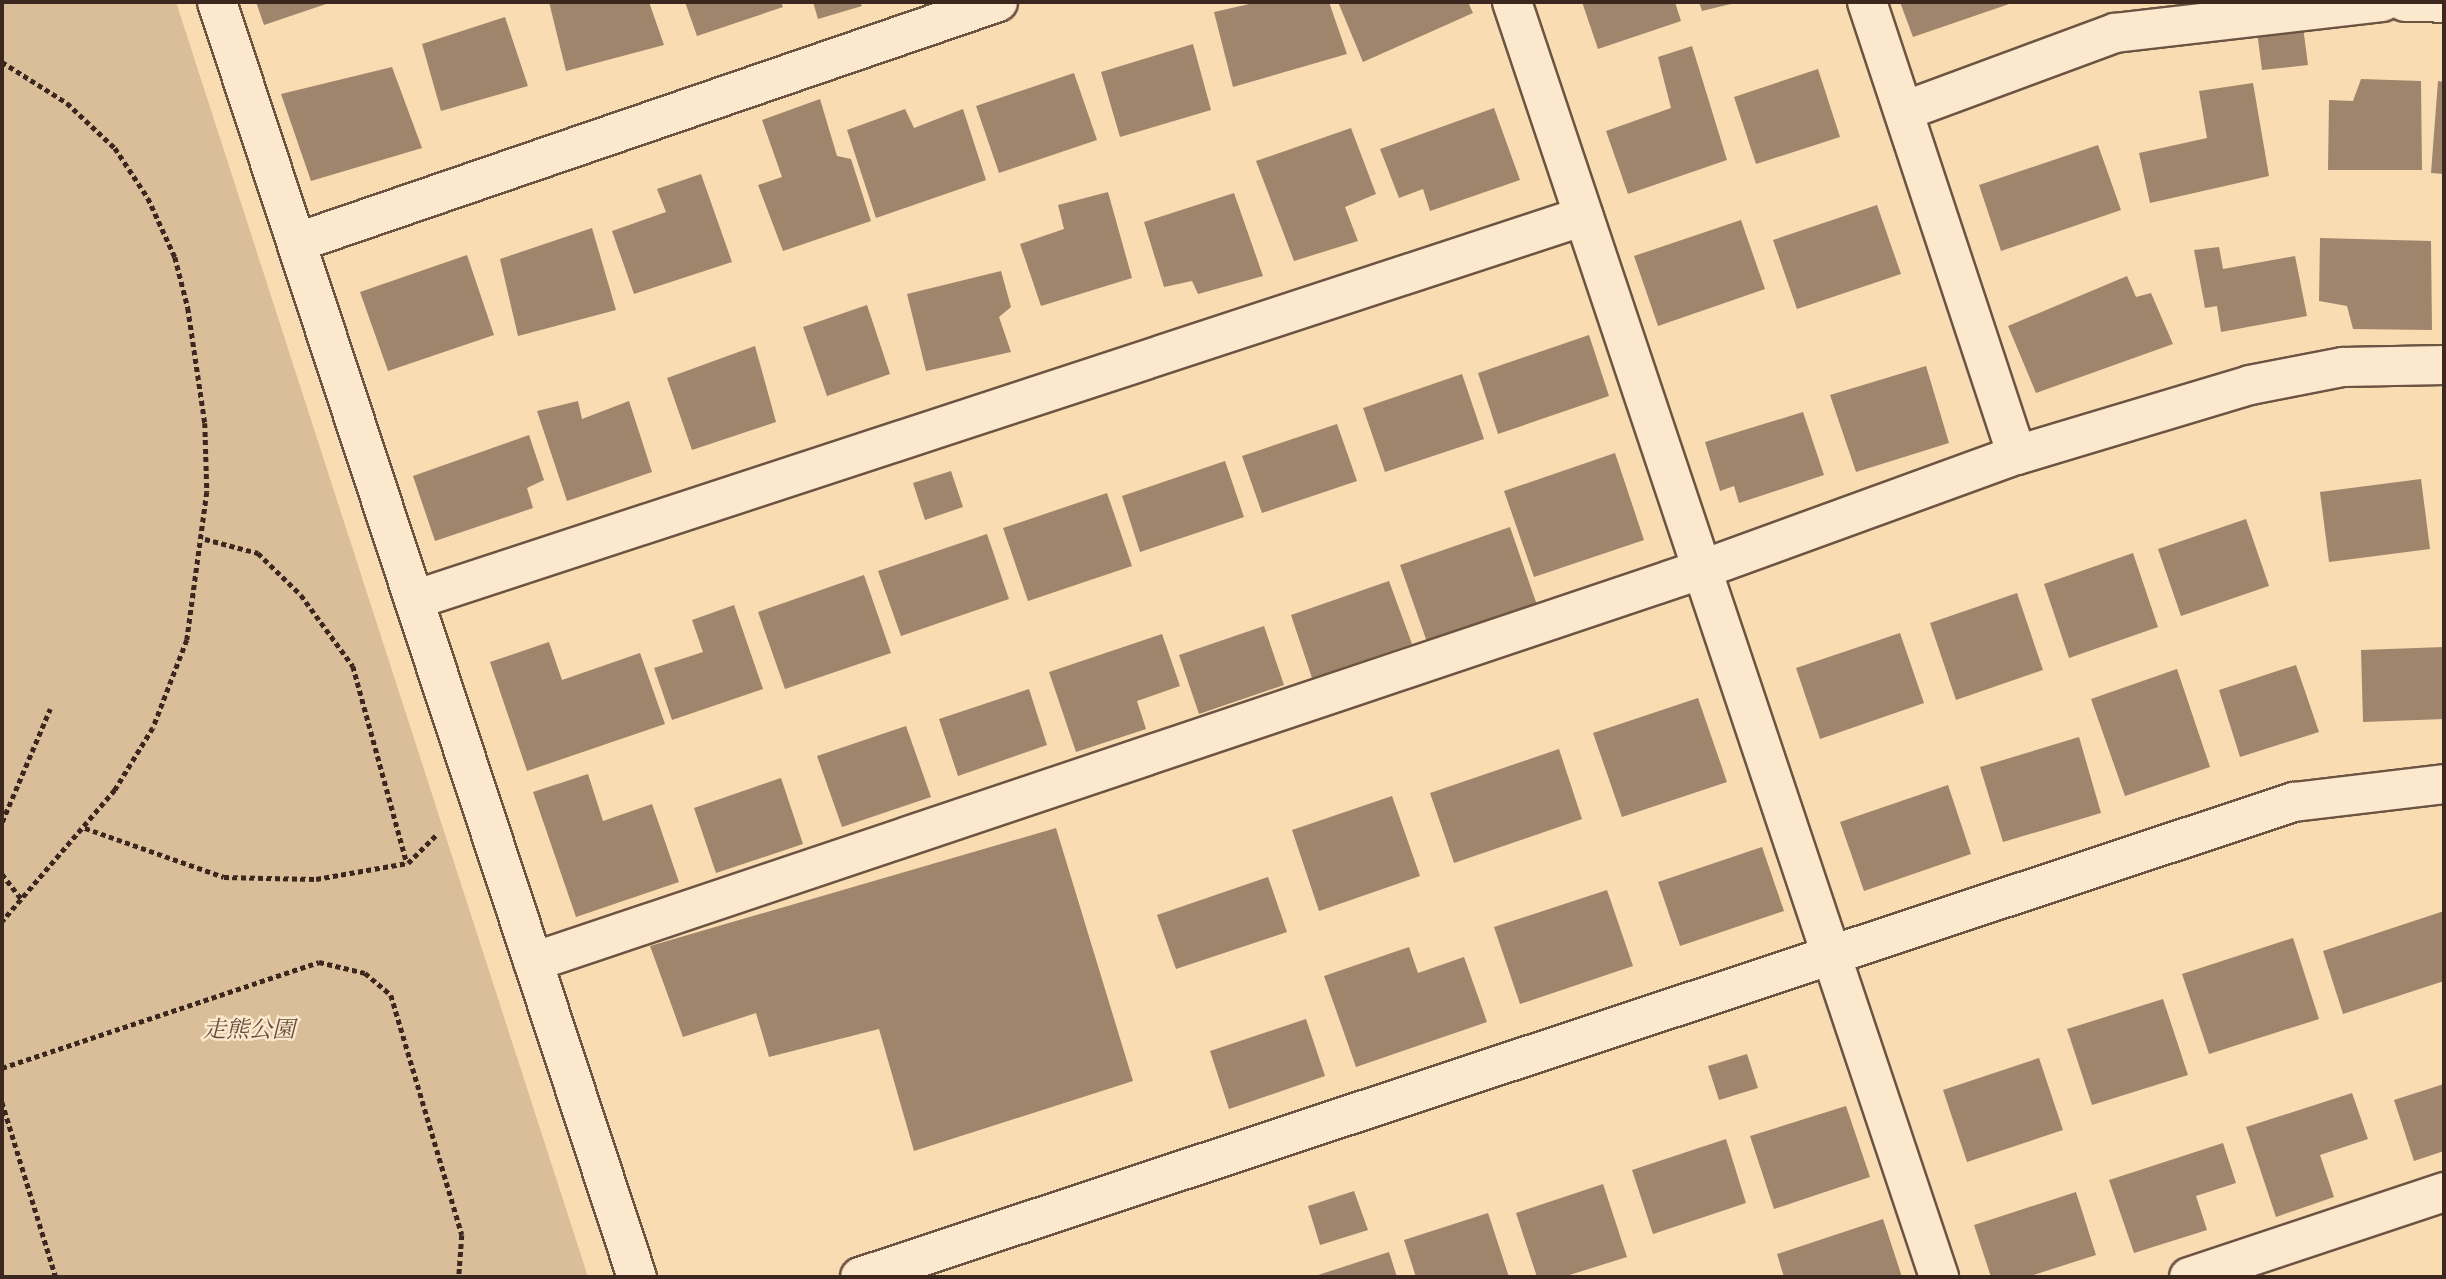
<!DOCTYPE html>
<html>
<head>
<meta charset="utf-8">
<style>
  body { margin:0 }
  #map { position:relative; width:2446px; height:1279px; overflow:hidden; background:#fadcb2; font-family:"EB Garamond","Noto Serif JP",serif }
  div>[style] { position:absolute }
  .green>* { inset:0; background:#dabd99 }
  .building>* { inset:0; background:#9f856b }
  .path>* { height:4.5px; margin-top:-2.25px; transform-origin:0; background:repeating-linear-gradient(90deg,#3c271e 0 5px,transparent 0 8.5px) }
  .roads { filter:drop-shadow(2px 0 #6c5443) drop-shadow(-2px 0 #6c5443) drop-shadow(0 2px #6c5443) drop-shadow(0 -2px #6c5443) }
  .street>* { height:38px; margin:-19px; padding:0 19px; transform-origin:19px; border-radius:19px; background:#fce8cd }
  span { translate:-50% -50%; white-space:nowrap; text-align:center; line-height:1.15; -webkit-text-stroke:5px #fce8cd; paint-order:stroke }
  .park-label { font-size:23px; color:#644c3d; font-style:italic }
  .frame { position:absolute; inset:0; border:4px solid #3c271e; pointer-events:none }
</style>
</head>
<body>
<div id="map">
  <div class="green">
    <i style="clip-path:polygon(2px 2px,176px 2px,588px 1277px,2px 1277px)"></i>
  </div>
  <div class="building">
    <i style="clip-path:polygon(256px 2px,332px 2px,264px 25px)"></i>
    <i style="clip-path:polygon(549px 2px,649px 2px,664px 45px,566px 71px)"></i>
    <i style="clip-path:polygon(685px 2px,781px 2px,783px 7px,697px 36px)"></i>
    <i style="clip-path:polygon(813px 2px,860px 2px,862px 6px,818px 19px)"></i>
    <i style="clip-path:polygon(1258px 2px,1329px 2px,1347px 54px,1233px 87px,1214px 12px)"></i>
    <i style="clip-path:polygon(1338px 2px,1468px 2px,1473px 13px,1363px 62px)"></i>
    <i style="clip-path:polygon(1582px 2px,1675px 2px,1681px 21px,1598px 49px)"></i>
    <i style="clip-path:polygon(1699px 2px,1735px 2px,1735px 3px,1702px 11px)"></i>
    <i style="clip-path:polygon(1900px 2px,2015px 2px,1913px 37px)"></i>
    <i style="clip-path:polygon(505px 17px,528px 86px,441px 111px,422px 44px)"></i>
    <i style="clip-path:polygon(2302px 19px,2308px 65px,2262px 70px,2256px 24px)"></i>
    <i style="clip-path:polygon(1193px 44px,1211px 110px,1120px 137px,1101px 72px)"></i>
    <i style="clip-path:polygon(1692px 46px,1727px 160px,1628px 194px,1606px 131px,1671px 108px,1658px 57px)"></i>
    <i style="clip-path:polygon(392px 67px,422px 148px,311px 181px,281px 94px)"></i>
    <i style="clip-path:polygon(1818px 69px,1840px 137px,1756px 164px,1734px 97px)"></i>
    <i style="clip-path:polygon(1074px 73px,1097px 140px,999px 173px,976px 106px)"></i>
    <i style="clip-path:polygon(2361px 79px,2421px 81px,2422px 170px,2328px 170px,2329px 100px,2353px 101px)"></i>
    <i style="clip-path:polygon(2438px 81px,2444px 82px,2444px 174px,2431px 173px)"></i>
    <i style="clip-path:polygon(2253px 83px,2269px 176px,2150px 203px,2139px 153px,2207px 138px,2199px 91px)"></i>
    <i style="clip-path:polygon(820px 99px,837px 156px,851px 159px,871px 221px,783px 251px,758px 185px,782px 177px,762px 120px)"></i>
    <i style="clip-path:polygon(1494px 108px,1520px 180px,1430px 211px,1423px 189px,1399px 198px,1380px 149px)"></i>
    <i style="clip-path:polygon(905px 109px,914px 128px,963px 109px,986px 180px,876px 218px,847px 130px)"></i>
    <i style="clip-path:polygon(1351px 128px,1376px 194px,1345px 207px,1358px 241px,1294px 261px,1256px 161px)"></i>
    <i style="clip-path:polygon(2098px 145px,2121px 210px,2001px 251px,1979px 185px)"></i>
    <i style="clip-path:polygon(701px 174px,732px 262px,634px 294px,612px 231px,666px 212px,657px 189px)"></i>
    <i style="clip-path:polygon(1108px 192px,1132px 278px,1041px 306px,1020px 244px,1064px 229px,1058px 205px)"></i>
    <i style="clip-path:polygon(1234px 193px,1263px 276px,1198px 294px,1192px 281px,1164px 287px,1144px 222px)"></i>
    <i style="clip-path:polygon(1877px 205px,1901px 274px,1797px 309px,1773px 240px)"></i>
    <i style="clip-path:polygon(1741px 220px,1765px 289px,1658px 326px,1634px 256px)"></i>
    <i style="clip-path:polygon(592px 228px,616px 310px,518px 336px,500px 259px)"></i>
    <i style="clip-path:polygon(2320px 238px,2431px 241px,2432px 330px,2353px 329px,2347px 306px,2319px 301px)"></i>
    <i style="clip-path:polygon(2219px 247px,2223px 269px,2295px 256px,2307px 316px,2221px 332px,2217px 306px,2205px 308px,2194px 250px)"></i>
    <i style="clip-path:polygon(467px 255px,494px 335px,388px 371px,360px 292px)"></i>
    <i style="clip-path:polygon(1001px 271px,1011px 307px,999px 317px,1011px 352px,926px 371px,907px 294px)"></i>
    <i style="clip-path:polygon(2127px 276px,2136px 297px,2151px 293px,2173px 344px,2036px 393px,2008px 326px)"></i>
    <i style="clip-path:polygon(867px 305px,890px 374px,827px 396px,803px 327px)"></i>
    <i style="clip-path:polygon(1589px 335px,1609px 396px,1498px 434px,1478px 373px)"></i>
    <i style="clip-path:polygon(755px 346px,776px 422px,692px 450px,667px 378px)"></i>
    <i style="clip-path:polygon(1926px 366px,1949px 443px,1856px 472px,1830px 395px)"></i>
    <i style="clip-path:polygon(1462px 374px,1484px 439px,1385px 472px,1363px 408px)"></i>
    <i style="clip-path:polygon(578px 401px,582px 419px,629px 401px,652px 472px,567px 501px,537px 411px)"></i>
    <i style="clip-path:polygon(1803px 412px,1824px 475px,1739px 503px,1734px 486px,1720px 491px,1705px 442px)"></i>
    <i style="clip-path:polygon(1337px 424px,1357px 481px,1262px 513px,1242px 456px)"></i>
    <i style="clip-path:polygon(529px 435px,544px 480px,527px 488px,533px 508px,435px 541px,413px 476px)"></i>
    <i style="clip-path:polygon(1615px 453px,1644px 540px,1534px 577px,1504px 491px)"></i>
    <i style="clip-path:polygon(1225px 461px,1244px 517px,1140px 552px,1122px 496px)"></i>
    <i style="clip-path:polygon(951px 471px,963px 507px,925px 520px,913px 483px)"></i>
    <i style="clip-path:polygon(2421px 479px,2430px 549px,2329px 562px,2320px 492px)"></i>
    <i style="clip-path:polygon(1107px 493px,1132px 566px,1028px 601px,1003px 528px)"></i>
    <i style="clip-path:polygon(2246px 519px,2269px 586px,2181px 616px,2158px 549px)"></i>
    <i style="clip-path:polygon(1510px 527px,1537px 605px,1427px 642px,1400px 565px)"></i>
    <i style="clip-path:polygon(987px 534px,1009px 599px,901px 636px,878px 571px)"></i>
    <i style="clip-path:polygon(2133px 553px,2158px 627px,2069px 658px,2044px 584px)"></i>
    <i style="clip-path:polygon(864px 575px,891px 653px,785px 689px,758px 612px)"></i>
    <i style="clip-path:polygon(1389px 581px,1412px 644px,1312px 678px,1291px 615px)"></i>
    <i style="clip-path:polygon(2017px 593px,2043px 670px,1956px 700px,1930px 623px)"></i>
    <i style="clip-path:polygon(734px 605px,763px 689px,672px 720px,654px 668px,703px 652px,692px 620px)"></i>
    <i style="clip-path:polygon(1264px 626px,1284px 685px,1199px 714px,1179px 655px)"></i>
    <i style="clip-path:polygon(1900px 633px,1924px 703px,1820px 739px,1796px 668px)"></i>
    <i style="clip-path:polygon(1162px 634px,1180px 686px,1137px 701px,1146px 729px,1076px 752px,1049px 672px)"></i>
    <i style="clip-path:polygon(549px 642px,562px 680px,640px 653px,665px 724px,527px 771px,490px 662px)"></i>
    <i style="clip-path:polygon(2444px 647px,2444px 719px,2363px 722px,2361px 650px)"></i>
    <i style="clip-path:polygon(2296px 665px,2319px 732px,2240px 757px,2219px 690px)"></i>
    <i style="clip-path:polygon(2177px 669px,2210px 767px,2125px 796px,2091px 699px)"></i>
    <i style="clip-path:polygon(1029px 689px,1047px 745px,958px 776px,939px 719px)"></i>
    <i style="clip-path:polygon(1698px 698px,1727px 782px,1622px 817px,1593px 733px)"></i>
    <i style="clip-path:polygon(906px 726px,931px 797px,842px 827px,817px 756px)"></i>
    <i style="clip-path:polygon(2079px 737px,2101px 813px,2003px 842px,1980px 767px)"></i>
    <i style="clip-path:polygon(1559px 749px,1582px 819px,1454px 863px,1430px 793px)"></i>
    <i style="clip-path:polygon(588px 774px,603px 821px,652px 804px,679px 882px,576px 917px,533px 792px)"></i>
    <i style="clip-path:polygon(781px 778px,803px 844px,716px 873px,694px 808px)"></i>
    <i style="clip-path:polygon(1948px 785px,1971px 854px,1864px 891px,1840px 822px)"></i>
    <i style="clip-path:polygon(1392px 796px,1420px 876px,1319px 911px,1292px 830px)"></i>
    <i style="clip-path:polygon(1056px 828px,1133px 1081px,914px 1151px,879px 1029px,769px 1057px,756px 1013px,683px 1037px,650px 946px)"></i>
    <i style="clip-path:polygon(1762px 847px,1784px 911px,1680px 946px,1658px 882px)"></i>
    <i style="clip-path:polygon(1268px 877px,1287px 932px,1176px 969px,1157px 915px)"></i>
    <i style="clip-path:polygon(1607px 890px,1633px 966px,1520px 1004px,1494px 927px)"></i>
    <i style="clip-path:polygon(2444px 911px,2444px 981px,2343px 1014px,2323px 951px)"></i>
    <i style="clip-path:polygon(2293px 938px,2319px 1019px,2209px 1054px,2182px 974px)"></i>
    <i style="clip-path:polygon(1409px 947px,1418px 973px,1464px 957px,1487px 1022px,1356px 1067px,1324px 976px)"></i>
    <i style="clip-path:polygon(2163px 999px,2188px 1075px,2092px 1105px,2067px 1029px)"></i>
    <i style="clip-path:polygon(1306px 1019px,1325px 1076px,1229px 1109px,1210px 1051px)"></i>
    <i style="clip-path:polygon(1747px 1054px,1758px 1088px,1719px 1100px,1708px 1066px)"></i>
    <i style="clip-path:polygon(2039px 1058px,2063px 1130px,1967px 1162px,1943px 1090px)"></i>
    <i style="clip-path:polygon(2444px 1084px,2444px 1151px,2414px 1161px,2394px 1100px)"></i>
    <i style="clip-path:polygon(2352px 1093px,2368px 1139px,2320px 1155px,2334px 1197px,2276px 1217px,2246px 1127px)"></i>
    <i style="clip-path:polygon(1846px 1106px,1870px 1177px,1774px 1209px,1750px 1136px)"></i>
    <i style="clip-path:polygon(1726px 1139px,1746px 1203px,1653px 1234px,1632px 1170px)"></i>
    <i style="clip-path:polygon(2223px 1143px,2236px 1183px,2196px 1196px,2207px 1230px,2134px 1253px,2109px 1180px)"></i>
    <i style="clip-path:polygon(1603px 1184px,1627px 1257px,1563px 1277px,1537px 1277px,1516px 1213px)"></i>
    <i style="clip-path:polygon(1354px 1191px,1368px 1230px,1320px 1245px,1308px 1206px)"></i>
    <i style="clip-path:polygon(2076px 1192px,2096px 1255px,2027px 1277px,1991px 1277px,1974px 1225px)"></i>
    <i style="clip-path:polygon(1488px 1213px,1509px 1277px,1416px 1277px,1404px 1240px)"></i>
    <i style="clip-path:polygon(1883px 1219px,1902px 1277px,1784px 1277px,1777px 1254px)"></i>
    <i style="clip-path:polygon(1389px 1252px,1397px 1277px,1312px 1277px)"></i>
  </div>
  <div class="path">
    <i style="left:2px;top:62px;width:77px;rotate:32.2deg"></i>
    <i style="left:67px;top:103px;width:66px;rotate:43.2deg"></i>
    <i style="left:115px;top:148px;width:60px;rotate:56.6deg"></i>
    <i style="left:148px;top:198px;width:65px;rotate:65.4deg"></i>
    <i style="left:175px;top:257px;width:53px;rotate:75.7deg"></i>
    <i style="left:188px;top:308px;width:116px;rotate:81.6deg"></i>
    <i style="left:205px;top:423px;width:69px;rotate:88.3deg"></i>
    <i style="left:207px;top:492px;width:149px;rotate:97.7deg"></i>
    <i style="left:187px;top:640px;width:94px;rotate:111.1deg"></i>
    <i style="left:153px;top:728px;width:73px;rotate:121.5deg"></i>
    <i style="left:115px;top:790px;width:174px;rotate:130.6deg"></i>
    <i style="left:205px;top:539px;width:55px;rotate:14.8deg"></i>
    <i style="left:258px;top:553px;width:60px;rotate:44.3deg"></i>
    <i style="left:301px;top:595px;width:88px;rotate:53.8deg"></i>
    <i style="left:353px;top:666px;width:204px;rotate:74.7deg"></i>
    <i style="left:2px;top:822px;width:123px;rotate:-67deg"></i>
    <i style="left:85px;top:828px;width:147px;rotate:19.4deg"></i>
    <i style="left:224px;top:877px;width:92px;rotate:1.2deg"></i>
    <i style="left:316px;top:879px;width:93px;rotate:-9.9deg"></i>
    <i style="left:408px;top:863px;width:41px;rotate:-45deg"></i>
    <i style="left:2px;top:874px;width:34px;rotate:52deg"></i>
    <i style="left:2px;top:1068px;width:334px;rotate:-18.5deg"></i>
    <i style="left:319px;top:962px;width:47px;rotate:13.4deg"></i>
    <i style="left:365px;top:973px;width:34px;rotate:40deg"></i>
    <i style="left:391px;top:995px;width:250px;rotate:73.5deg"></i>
    <i style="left:462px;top:1235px;width:42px;rotate:94.1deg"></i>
    <i style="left:2px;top:1102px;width:183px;rotate:72.9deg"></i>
  </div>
  <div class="roads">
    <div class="street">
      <i style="left:217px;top:2px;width:1342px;rotate:71.77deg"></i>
      <i style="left:1512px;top:2px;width:1345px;rotate:71.48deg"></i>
      <i style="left:1867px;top:2px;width:477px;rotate:71.7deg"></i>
      <i style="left:2405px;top:2px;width:39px;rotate:1deg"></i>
      <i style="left:1904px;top:111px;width:225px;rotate:-20.3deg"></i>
      <i style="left:2115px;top:33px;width:269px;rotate:-6.6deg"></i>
      <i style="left:298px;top:242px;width:740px;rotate:-18.92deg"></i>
      <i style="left:414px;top:600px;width:1231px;rotate:-18.17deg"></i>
      <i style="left:533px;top:962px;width:1234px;rotate:-18.57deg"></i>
      <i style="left:1703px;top:569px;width:334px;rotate:-20deg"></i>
      <i style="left:2017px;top:455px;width:243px;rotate:-16.7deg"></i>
      <i style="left:2250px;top:385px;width:95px;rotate:-11deg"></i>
      <i style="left:2343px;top:367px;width:101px;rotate:-1.1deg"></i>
      <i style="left:860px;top:1277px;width:1511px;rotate:-18.33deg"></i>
      <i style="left:2294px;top:802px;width:151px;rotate:-6.8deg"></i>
      <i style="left:2189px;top:1277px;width:269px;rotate:-18.4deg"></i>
    </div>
  </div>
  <div class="park-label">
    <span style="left:249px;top:1029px">走熊公園</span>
  </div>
  <div class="frame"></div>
</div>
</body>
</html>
